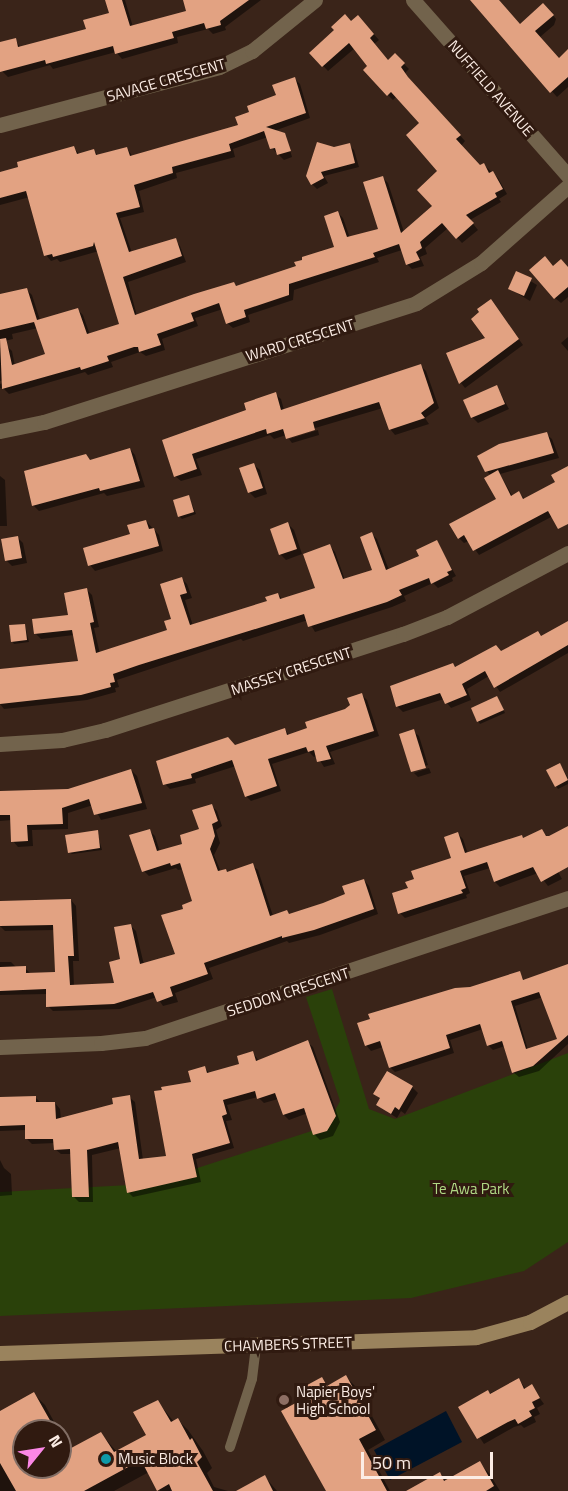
<!DOCTYPE html>
<html>
<head>
<meta charset="utf-8">
<style>
  body { margin:0 }
  #map { position:relative; width:568px; height:1491px; overflow:hidden; background:#3a2419; font-family:"Titillium Web",sans-serif }
  div>[style] { position:absolute }
  .green>* { inset:0; background:#2a410a }
  .water>* { inset:0; background:#001327 }
  .shadow>* { inset:0; background:#0007 }
  .building>* { inset:0; background:#e2a282 }
  .service>* { height:10px; margin:-5px; padding:0 5px; transform-origin:5px; border-radius:5px; background:#72634c }
  .minor>* { height:15px; margin:-7.5px; padding:0 7.5px; transform-origin:7.5px; border-radius:7.5px; background:#72634c }
  .secondary>* { height:15px; margin:-7.5px; padding:0 7.5px; transform-origin:7.5px; border-radius:7.5px; background:#9a835d }
  .dots>* { width:16px; height:16px; translate:-50% -50%; box-sizing:border-box; border:3px solid #301a10; border-radius:50% }
  span { translate:-50% -50%; white-space:nowrap; text-align:center; line-height:1.15; -webkit-text-stroke:6px #301a10; paint-order:stroke }
  .street-label { font-size:15px; color:#fcede5 }
  .park-label { font-size:15px; color:#b0d985 }
  .poi-label { font-size:15px; color:#fcede5 }
  .left { translate:0 -50%; text-align:left }
  .north { position:absolute; left:12px; top:1419px; width:60px; height:60px; box-sizing:border-box; background:#301a10; border:2px solid #826e65; border-radius:50%; rotate:60deg; font-size:16px; font-weight:700; line-height:24px; text-align:center; color:#fcede5 }
  .north::after { content:''; display:block; margin:auto; width:21px; height:27px; background:#fb87e6; clip-path:polygon(50% 0,100% 100%,50% 72%,0 100%) }
  .scale { position:absolute; left:361px; top:1452px; width:132px; height:27px; box-sizing:border-box; border:3px solid #fcede5; border-top:0; padding-left:8px; font-size:18px; line-height:21px; white-space:nowrap; color:#fcede5; -webkit-text-stroke:4px #301a10; paint-order:stroke }
</style>
</head>
<body>
<div id="map">
  <div class="green">
    <i style="clip-path:polygon(332px 989px,369px 1109px,395px 1119px,568px 1053px,568px 1242px,524px 1271px,411px 1298px,0 1316px,0 1192px,148px 1184px,327px 1126px,340px 1101px,306px 997px)"></i>
  </div>
  <div class="water">
    <i style="clip-path:polygon(446px 1411px,462px 1442px,390px 1480px,374px 1450px)"></i>
  </div>
  <div class="shadow">
    <i style="clip-path:polygon(107px 0,125px 0,133px 27px,188px 12px,195px 0,261px 0,225px 27px,226px 30px,213px 34px,208px 29px,177px 37px,178px 43px,122px 59px,116px 52px,53px 69px,50px 65px,8px 77px,2px 71px,0 44px,15px 40px,21px 48px,87px 30px,111px 14px)"></i>
    <i style="clip-path:polygon(472px 0,497px 0,520px 25px,549px 10px,556px 19px,554px 25px,540px 37px,559px 60px,568px 63px,568px 87px,557px 97px)"></i>
    <i style="clip-path:polygon(363px 22px,379px 40px,374px 44px,388px 61px,395px 55px,409px 69px,405px 73px,413px 84px,465px 141px,461px 146px,480px 167px,484px 165px,498px 178px,507px 194px,499px 199px,501px 202px,470px 220px,478px 230px,462px 243px,448px 228px,425px 248px,427px 254px,420px 257px,424px 266px,412px 269px,407px 264px,402px 250px,377px 258px,379px 262px,294px 290px,293px 300px,248px 315px,250px 322px,233px 328px,227px 323px,223px 309px,195px 318px,198px 326px,162px 339px,165px 350px,146px 356px,140px 352px,111px 362px,113px 367px,88px 375px,85px 372px,9px 394px,3px 388px,0 388px,0 384px,8px 382px,7px 379px,0 381px,0 348px,7px 346px,12px 351px,15px 366px,47px 355px,38px 328px,12px 334px,13px 339px,0 342px,0 296px,27px 290px,32px 295px,40px 320px,78px 310px,83px 315px,90px 335px,121px 325px,99px 251px,60px 262px,57px 259px,51px 261px,46px 255px,30px 197px,0 205px,0 174px,74px 148px,80px 155px,94px 151px,99px 156px,127px 148px,133px 157px,240px 126px,251px 113px,278px 96px,295px 79px,300px 84px,310px 118px,274px 131px,286px 136px,292px 157px,284px 160px,272px 148px,268px 137px,233px 149px,235px 157px,176px 173px,177px 178px,139px 191px,144px 212px,120px 218px,132px 253px,175px 240px,180px 246px,186px 262px,128px 282px,137px 316px,234px 284px,238px 287px,298px 267px,336px 248px,338px 213px,343px 218px,350px 238px,380px 230px,382px 177px,388px 183px,404px 232px,434px 207px,440px 171px,421px 123px,397px 96px,393px 100px,388px 95px,355px 48px,328px 71px,311px 53px,352px 23px)"></i>
    <i style="clip-path:polygon(349px 145px,354px 150px,359px 167px,324px 176px,328px 183px,317px 189px,312px 184px,334px 149px)"></i>
    <i style="clip-path:polygon(554px 267px,568px 268px,568px 297px,561px 303px,555px 298px)"></i>
    <i style="clip-path:polygon(517px 273px,537px 285px,530px 301px,510px 289px)"></i>
    <i style="clip-path:polygon(495px 306px,523px 345px,465px 388px,461px 383px,448px 354px,488px 339px)"></i>
    <i style="clip-path:polygon(568px 337px,568px 351px,561px 343px)"></i>
    <i style="clip-path:polygon(421px 366px,426px 371px,439px 408px,425px 418px,429px 424px,395px 435px,390px 429px,383px 408px,288px 436px,288px 439px,286px 435px,274px 439px,270px 435px,196px 459px,202px 475px,181px 481px,175px 476px,163px 441px,248px 411px,275px 394px,281px 399px,284px 410px)"></i>
    <i style="clip-path:polygon(497px 387px,509px 409px,478px 423px,472px 417px)"></i>
    <i style="clip-path:polygon(318px 430px,319px 435px,292px 443px,289px 439px)"></i>
    <i style="clip-path:polygon(546px 434px,552px 439px,559px 458px,500px 474px,513px 497px,519px 493px,525px 499px,557px 482px,568px 472px,568px 515px,553px 516px,479px 555px,469px 541px,464px 543px,459px 538px,498px 500px,491px 476px,487px 471px)"></i>
    <i style="clip-path:polygon(130px 449px,135px 455px,145px 487px,107px 496px,104px 493px,39px 511px,33px 505px,91px 461px)"></i>
    <i style="clip-path:polygon(254px 465px,260px 470px,267px 494px,255px 498px,249px 492px)"></i>
    <i style="clip-path:polygon(0 476px,5px 480px,7px 526px,0 526px)"></i>
    <i style="clip-path:polygon(189px 496px,196px 514px,182px 519px,179px 516px)"></i>
    <i style="clip-path:polygon(146px 521px,159px 535px,163px 551px,95px 571px,90px 565px,132px 535px)"></i>
    <i style="clip-path:polygon(288px 524px,294px 530px,302px 554px,286px 560px,280px 554px)"></i>
    <i style="clip-path:polygon(372px 534px,377px 539px,389px 570px,421px 557px,437px 542px,456px 576px,452px 578px,453px 581px,438px 588px,433px 583px,404px 596px,406px 601px,392px 607px,315px 632px,308px 620px,243px 641px,241px 639px,117px 680px,119px 687px,115px 688px,116px 692px,87px 700px,4px 709px,0 704px,0 671px,80px 662px,74px 635px,41px 639px,36px 634px,70px 616px,86px 589px,92px 595px,99px 627px,94px 628px,100px 654px,169px 631px,182px 579px,187px 584px,192px 598px,185px 600px,193px 626px,269px 602px,278px 594px,283px 600px,317px 589px,330px 546px,335px 552px,345px 580px,374px 571px)"></i>
    <i style="clip-path:polygon(17px 537px,23px 543px,27px 563px,12px 566px,7px 561px,3px 540px)"></i>
    <i style="clip-path:polygon(568px 623px,568px 653px,500px 692px,489px 676px,467px 689px,471px 700px,451px 708px,444px 699px,403px 712px,398px 707px,392px 687px,453px 664px,457px 668px,501px 653px,542px 637px)"></i>
    <i style="clip-path:polygon(25px 625px,29px 642px,14px 644px,12px 641px)"></i>
    <i style="clip-path:polygon(362px 695px,367px 700px,379px 736px,330px 752px,335px 764px,324px 767px,317px 756px,314px 757px,309px 752px,272px 764px,281px 791px,251px 801px,246px 796px,236px 766px,195px 779px,196px 783px,170px 789px,165px 784px,235px 747px,285px 730px,290px 736px,309px 729px,345px 711px)"></i>
    <i style="clip-path:polygon(499px 701px,505px 713px,480px 724px,478px 721px)"></i>
    <i style="clip-path:polygon(413px 731px,419px 736px,428px 765px,414px 770px,414px 773px)"></i>
    <i style="clip-path:polygon(560px 764px,568px 778px,568px 784px,558px 789px,556px 786px)"></i>
    <i style="clip-path:polygon(429px 768px,431px 773px,418px 777px,414px 773px)"></i>
    <i style="clip-path:polygon(131px 770px,137px 776px,147px 809px,101px 820px,93px 805px,68px 813px,68px 829px,32px 830px,33px 846px,18px 847px,13px 841px,12px 820px,0 821px,0 792px,68px 791px)"></i>
    <i style="clip-path:polygon(212px 806px,217px 811px,222px 826px,216px 830px,220px 843px,214px 855px,221px 872px,228px 873px,252px 865px,258px 870px,273px 916px,287px 912px,290px 915px,347px 895px,364px 880px,369px 886px,378px 914px,320px 935px,289px 943px,287px 941px,209px 968px,213px 979px,175px 993px,178px 1002px,163px 1006px,157px 997px,120px 1009px,53px 1011px,48px 1006px,47px 994px,0 995px,0 962px,11px 962px,17px 968px,25px 968px,31px 974px,57px 973px,55px 930px,5px 931px,0 926px,0 903px,71px 900px,76px 906px,79px 961px,73px 961px,74px 987px,116px 984px,131px 926px,136px 931px,144px 965px,177px 955px,185px 910px,194px 902px,184px 869px,178px 870px,176px 868px,149px 876px,144px 871px,149px 830px,155px 836px,160px 852px,184px 845px,201px 830px)"></i>
    <i style="clip-path:polygon(568px 826px,568px 860px,555px 866px,562px 879px,548px 886px,538px 873px,500px 887px,495px 882px,490px 868px,464px 876px,470px 893px,466px 895px,467px 898px,405px 918px,400px 913px,409px 889px,453px 859px,458px 834px,463px 839px,468px 854px,522px 836px,524px 839px,541px 831px,548px 837px)"></i>
    <i style="clip-path:polygon(97px 832px,102px 850px,72px 854px,69px 852px)"></i>
    <i style="clip-path:polygon(evenodd,568px 965px,568px 1044px,539px 1071px,519px 1077px,513px 1072px,505px 1046px,493px 1050px,488px 1045px,483px 1029px,450px 1040px,454px 1053px,395px 1072px,390px 1067px,383px 1047px,371px 1051px,366px 1045px,470px 989px,519px 973px,525px 981px,568px 965px,543px 997px,559px 1040px,528px 1050px,515px 1006px,543px 997px)"></i>
    <i style="clip-path:polygon(307px 1042px,313px 1047px,340px 1122px,333px 1136px,320px 1140px,315px 1135px,308px 1113px,289px 1120px,284px 1115px,278px 1099px,264px 1103px,258px 1097px,227px 1105px,232px 1120px,226px 1121px,234px 1148px,196px 1159px,201px 1182px,133px 1197px,128px 1192px,121px 1148px,92px 1155px,93px 1202px,79px 1202px,74px 1197px,72px 1154px,61px 1154px,55px 1149px,55px 1143px,32px 1144px,27px 1139px,26px 1130px,0 1131px,0 1098px,35px 1097px,41px 1103px,55px 1103px,60px 1109px,61px 1120px,115px 1105px,129px 1097px,135px 1102px,143px 1160px,167px 1157px,193px 1083px,204px 1068px,211px 1074px,241px 1065px,253px 1053px,259px 1061px)"></i>
    <i style="clip-path:polygon(412px 1087px,418px 1093px,405px 1114px,401px 1111px,397px 1118px,377px 1105px,381px 1099px,375px 1094px)"></i>
    <i style="clip-path:polygon(0 1160px,4px 1168px,11px 1174px,12px 1195px,0 1196px)"></i>
    <i style="clip-path:polygon(346px 1377px,356px 1387px,385px 1440px,368px 1450px,390px 1491px,328px 1491px,305px 1400px,321px 1379px,329px 1387px)"></i>
    <i style="clip-path:polygon(519px 1380px,526px 1389px,531px 1386px,544px 1404px,537px 1408px,540px 1414px,534px 1417px,536px 1422px,524px 1428px,521px 1425px,514px 1427px,484px 1444px,460px 1407px)"></i>
    <i style="clip-path:polygon(34px 1394px,45px 1405px,59px 1431px,24px 1431px,24px 1467px,60px 1467px,60px 1432px,70px 1451px,101px 1434px,117px 1452px,148px 1435px,158px 1402px,174px 1422px,178px 1420px,188px 1430px,203px 1451px,212px 1468px,207px 1473px,214px 1487px,228px 1491px,160px 1491px,149px 1472px,114px 1491px,0 1491px,0 1413px)"></i>
    <i style="clip-path:polygon(479px 1463px,489px 1473px,500px 1491px,409px 1491px,439px 1474px,446px 1481px)"></i>
    <i style="clip-path:polygon(265px 1477px,277px 1491px,239px 1491px)"></i>
  </div>
  <div class="building">
    <i style="clip-path:polygon(105px 0,122px 0,130px 26px,186px 11px,183px 0,249px 0,220px 21px,221px 25px,206px 29px,204px 23px,172px 32px,174px 38px,115px 54px,113px 46px,46px 64px,45px 60px,0 72px,0 42px,16px 38px,18px 47px,86px 29px,83px 20px,109px 13px)"></i>
    <i style="clip-path:polygon(470px 0,499px 0,520px 24px,543px 3px,554px 15px,535px 31px,559px 58px,568px 49px,568px 77px,550px 93px)"></i>
    <i style="clip-path:polygon(345px 14px,351px 21px,358px 15px,374px 34px,370px 38px,388px 60px,395px 53px,405px 63px,401px 67px,408px 77px,461px 135px,456px 139px,480px 165px,484px 163px,489px 173px,493px 171px,503px 189px,495px 193px,497px 197px,466px 215px,474px 223px,456px 239px,442px 223px,420px 242px,422px 248px,416px 252px,420px 260px,406px 265px,399px 244px,373px 253px,375px 257px,289px 284px,289px 295px,244px 310px,246px 317px,226px 324px,219px 303px,191px 313px,194px 321px,157px 334px,161px 345px,139px 352px,138px 347px,134px 347px,107px 356px,109px 361px,81px 370px,80px 367px,2px 389px,0 339px,6px 338px,12px 365px,45px 354px,34px 322px,0 330px,0 294px,27px 288px,37px 320px,78px 308px,87px 334px,119px 324px,94px 242px,93px 246px,53px 257px,52px 254px,44px 256px,26px 191px,0 198px,0 172px,18px 167px,17px 162px,74px 146px,77px 154px,94px 149px,96px 155px,127px 147px,130px 156px,238px 125px,235px 117px,249px 112px,247px 106px,276px 95px,272px 85px,295px 77px,306px 113px,266px 127px,285px 133px,291px 151px,277px 155px,275px 148px,270px 149px,264px 131px,229px 144px,231px 151px,172px 167px,173px 173px,134px 185px,140px 207px,116px 213px,129px 252px,176px 238px,182px 256px,123px 277px,135px 315px,194px 294px,234px 282px,236px 286px,296px 266px,294px 262px,302px 260px,302px 257px,334px 247px,324px 216px,338px 211px,347px 237px,378px 229px,363px 182px,383px 176px,401px 233px,432px 206px,417px 190px,437px 171px,406px 135px,419px 123px,391px 92px,387px 96px,363px 70px,367px 66px,349px 43px,322px 67px,309px 53px,334px 30px,331px 27px)"></i>
    <i style="clip-path:polygon(317px 142px,334px 147px,350px 143px,355px 163px,321px 172px,324px 178px,311px 185px,306px 176px)"></i>
    <i style="clip-path:polygon(545px 256px,553px 266px,561px 259px,568px 267px,568px 287px,554px 299px,529px 270px)"></i>
    <i style="clip-path:polygon(516px 271px,532px 278px,524px 296px,508px 289px)"></i>
    <i style="clip-path:polygon(491px 299px,519px 339px,459px 384px,446px 353px,485px 338px,471px 319px,479px 312px,477px 309px)"></i>
    <i style="clip-path:polygon(421px 364px,434px 403px,421px 413px,425px 418px,389px 430px,379px 402px,313px 422px,315px 430px,286px 439px,283px 429px,267px 434px,266px 429px,192px 454px,197px 469px,174px 477px,162px 440px,246px 410px,244px 403px,276px 392px,281px 410px)"></i>
    <i style="clip-path:polygon(497px 385px,505px 404px,471px 418px,463px 400px)"></i>
    <i style="clip-path:polygon(547px 432px,554px 453px,485px 472px,477px 456px,499px 444px)"></i>
    <i style="clip-path:polygon(130px 448px,140px 481px,100px 491px,99px 488px,32px 506px,24px 471px,86px 454px,90px 460px)"></i>
    <i style="clip-path:polygon(254px 463px,263px 488px,248px 493px,239px 468px)"></i>
    <i style="clip-path:polygon(568px 466px,568px 524px,558px 529px,548px 511px,473px 551px,464px 535px,458px 539px,449px 524px,496px 499px,484px 478px,498px 470px,511px 496px,519px 491px,523px 499px,555px 482px,551px 475px)"></i>
    <i style="clip-path:polygon(189px 495px,194px 512px,178px 517px,173px 500px)"></i>
    <i style="clip-path:polygon(146px 520px,149px 529px,154px 528px,159px 546px,88px 566px,83px 548px,130px 534px,127px 525px)"></i>
    <i style="clip-path:polygon(288px 522px,297px 549px,279px 555px,270px 529px)"></i>
    <i style="clip-path:polygon(372px 532px,386px 570px,419px 556px,416px 550px,437px 540px,452px 570px,447px 572px,449px 575px,431px 584px,429px 578px,399px 590px,402px 595px,387px 602px,308px 627px,304px 614px,139px 665px,113px 674px,115px 682px,110px 683px,111px 687px,81px 695px,0 704px,0 669px,78px 661px,72px 630px,34px 634px,32px 619px,68px 615px,64px 593px,87px 588px,94px 622px,90px 623px,96px 653px,167px 630px,164px 621px,171px 619px,160px 584px,182px 577px,187px 593px,180px 595px,190px 625px,267px 601px,265px 597px,278px 593px,280px 599px,315px 588px,303px 554px,330px 544px,343px 579px,372px 570px,360px 537px)"></i>
    <i style="clip-path:polygon(18px 536px,22px 558px,5px 561px,1px 539px)"></i>
    <i style="clip-path:polygon(568px 621px,568px 645px,494px 688px,485px 671px,462px 684px,467px 695px,445px 704px,440px 693px,396px 707px,390px 686px,453px 663px,455px 667px,496px 645px,501px 651px,538px 631px,541px 636px)"></i>
    <i style="clip-path:polygon(25px 624px,27px 640px,11px 642px,9px 625px)"></i>
    <i style="clip-path:polygon(362px 693px,374px 731px,326px 746px,331px 759px,317px 762px,314px 750px,308px 752px,306px 747px,268px 759px,277px 786px,245px 797px,232px 760px,191px 774px,192px 778px,163px 785px,156px 761px,228px 737px,235px 745px,285px 728px,287px 735px,307px 728px,305px 722px,345px 709px,350px 705px,347px 698px)"></i>
    <i style="clip-path:polygon(497px 696px,504px 710px,477px 722px,471px 708px)"></i>
    <i style="clip-path:polygon(414px 729px,426px 768px,411px 772px,399px 734px)"></i>
    <i style="clip-path:polygon(560px 763px,568px 780px,555px 787px,546px 770px)"></i>
    <i style="clip-path:polygon(131px 769px,142px 803px,94px 815px,89px 799px,62px 808px,63px 824px,27px 825px,28px 841px,11px 842px,10px 815px,0 815px,0 791px,68px 789px)"></i>
    <i style="clip-path:polygon(212px 804px,218px 821px,212px 824px,215px 836px,210px 849px,218px 871px,226px 869px,227px 872px,253px 863px,270px 916px,287px 910px,289px 914px,323px 903px,345px 894px,342px 886px,364px 879px,374px 909px,314px 930px,282px 938px,282px 936px,204px 963px,208px 974px,170px 987px,173px 996px,157px 1002px,153px 992px,114px 1004px,46px 1007px,46px 989px,0 991px,0 967px,26px 966px,26px 973px,55px 972px,53px 925px,0 926px,0 901px,71px 899px,74px 956px,68px 956px,70px 985px,114px 983px,109px 962px,120px 959px,114px 927px,131px 924px,140px 964px,175px 954px,161px 915px,183px 909px,182px 905px,192px 901px,180px 863px,171px 866px,170px 863px,142px 872px,129px 835px,150px 829px,157px 851px,182px 844px,180px 835px,199px 829px,192px 810px)"></i>
    <i style="clip-path:polygon(568px 826px,568px 867px,541px 882px,533px 867px,494px 882px,487px 862px,460px 871px,466px 888px,461px 890px,463px 893px,398px 914px,392px 893px,408px 888px,405px 882px,414px 879px,411px 871px,451px 858px,444px 837px,458px 832px,465px 853px,522px 835px,523px 838px,542px 829px,546px 836px,549px 836px)"></i>
    <i style="clip-path:polygon(98px 830px,100px 848px,68px 853px,65px 835px)"></i>
    <i style="clip-path:polygon(evenodd,568px 964px,568px 1035px,533px 1066px,512px 1073px,502px 1041px,487px 1046px,480px 1024px,446px 1035px,450px 1048px,389px 1068px,380px 1041px,365px 1046px,357px 1023px,370px 1019px,368px 1014px,455px 988px,470px 987px,520px 971px,523px 980px,568px 964px,539px 992px,557px 1039px,526px 1049px,511px 1001px,539px 992px)"></i>
    <i style="clip-path:polygon(308px 1040px,336px 1116px,327px 1131px,313px 1135px,304px 1108px,283px 1115px,275px 1093px,257px 1099px,255px 1091px,223px 1100px,227px 1114px,222px 1116px,230px 1143px,192px 1154px,197px 1177px,127px 1193px,118px 1142px,87px 1150px,89px 1197px,72px 1197px,70px 1149px,54px 1150px,53px 1139px,25px 1139px,25px 1125px,0 1126px,0 1097px,36px 1096px,36px 1102px,55px 1102px,56px 1119px,113px 1104px,112px 1098px,130px 1095px,139px 1159px,166px 1156px,154px 1091px,162px 1090px,161px 1087px,191px 1082px,188px 1071px,205px 1066px,207px 1073px,239px 1064px,237px 1056px,253px 1051px,256px 1061px)"></i>
    <i style="clip-path:polygon(387px 1071px,413px 1086px,399px 1110px,395px 1107px,391px 1114px,376px 1105px,380px 1098px,373px 1094px)"></i>
    <i style="clip-path:polygon(346px 1375px,376px 1430px,359px 1439px,387px 1491px,326px 1491px,281px 1411px,303px 1399px,298px 1390px,322px 1377px,327px 1386px)"></i>
    <i style="clip-path:polygon(519px 1378px,524px 1389px,532px 1384px,540px 1398px,532px 1402px,535px 1408px,529px 1411px,532px 1416px,518px 1424px,515px 1419px,508px 1422px,477px 1439px,458px 1407px,488px 1390px,490px 1394px)"></i>
    <i style="clip-path:polygon(34px 1392px,56px 1431px,24px 1431px,24px 1467px,60px 1467px,60px 1454px,101px 1432px,114px 1452px,146px 1435px,133px 1412px,158px 1400px,171px 1422px,178px 1418px,190px 1440px,192px 1438px,202px 1457px,197px 1462px,213px 1491px,172px 1491px,169px 1484px,157px 1491px,141px 1460px,84px 1491px,16px 1491px,0 1463px,0 1411px)"></i>
    <i style="clip-path:polygon(480px 1461px,494px 1486px,486px 1491px,406px 1491px,440px 1472px,444px 1481px)"></i>
    <i style="clip-path:polygon(265px 1475px,273px 1491px,236px 1491px)"></i>
  </div>
  <div class="service">
    <i style="left:230px;top:1447px;width:71px;rotate:-72.1deg"></i>
    <i style="left:252px;top:1379px;width:34px;rotate:-83deg"></i>
  </div>
  <div class="minor">
    <i style="left:413px;top:0;width:235px;rotate:48.6deg"></i>
    <i style="left:0;top:125px;width:227px;rotate:-14.8deg"></i>
    <i style="left:219px;top:67px;width:37px;rotate:-26deg"></i>
    <i style="left:252px;top:51px;width:81px;rotate:-39deg"></i>
    <i style="left:0;top:431px;width:45px;rotate:-11.6deg"></i>
    <i style="left:44px;top:422px;width:391px;rotate:-17.7deg"></i>
    <i style="left:416px;top:303px;width:76px;rotate:-31.6deg"></i>
    <i style="left:481px;top:263px;width:116px;rotate:-41.5deg"></i>
    <i style="left:0;top:744px;width:62px;rotate:-3.7deg"></i>
    <i style="left:62px;top:740px;width:44px;rotate:-13.1deg"></i>
    <i style="left:105px;top:730px;width:313px;rotate:-17.9deg"></i>
    <i style="left:403px;top:634px;width:47px;rotate:-21.1deg"></i>
    <i style="left:447px;top:617px;width:137px;rotate:-27.9deg"></i>
    <i style="left:0;top:1047px;width:101px;rotate:-2.3deg"></i>
    <i style="left:101px;top:1043px;width:44px;rotate:-6.5deg"></i>
    <i style="left:145px;top:1038px;width:446px;rotate:-18.3deg"></i>
  </div>
  <div class="secondary">
    <i style="left:0;top:1353px;width:476px;rotate:-1.9deg"></i>
    <i style="left:476px;top:1337px;width:56px;rotate:-15.5deg"></i>
    <i style="left:530px;top:1322px;width:43px;rotate:-27.8deg"></i>
  </div>
  <div class="dots">
    <i style="left:284px;top:1400px;background:#8d6e63"></i>
    <i style="left:106px;top:1459px;background:#0f9aa8"></i>
  </div>
  <div class="street-label">
    <span style="left:166px;top:80px;rotate:-16deg">SAVAGE CRESCENT</span>
    <span style="left:491px;top:88px;rotate:49deg">NUFFIELD AVENUE</span>
    <span style="left:300px;top:340px;rotate:-17deg">WARD CRESCENT</span>
    <span style="left:291px;top:671px;rotate:-18deg">MASSEY CRESCENT</span>
    <span style="left:288px;top:992px;rotate:-18deg">SEDDON CRESCENT</span>
    <span style="left:288px;top:1344px;rotate:-2deg">CHAMBERS STREET</span>
  </div>
  <div class="park-label">
    <span style="left:471px;top:1189px">Te Awa Park</span>
  </div>
  <div class="poi-label">
    <span class="left" style="left:296px;top:1400px">Napier Boys'<br>High School</span>
    <span class="left" style="left:118px;top:1459px">Music Block</span>
  </div>
  <div class="north">N</div>
  <div class="scale">50 m</div>
</div>
</body>
</html>
